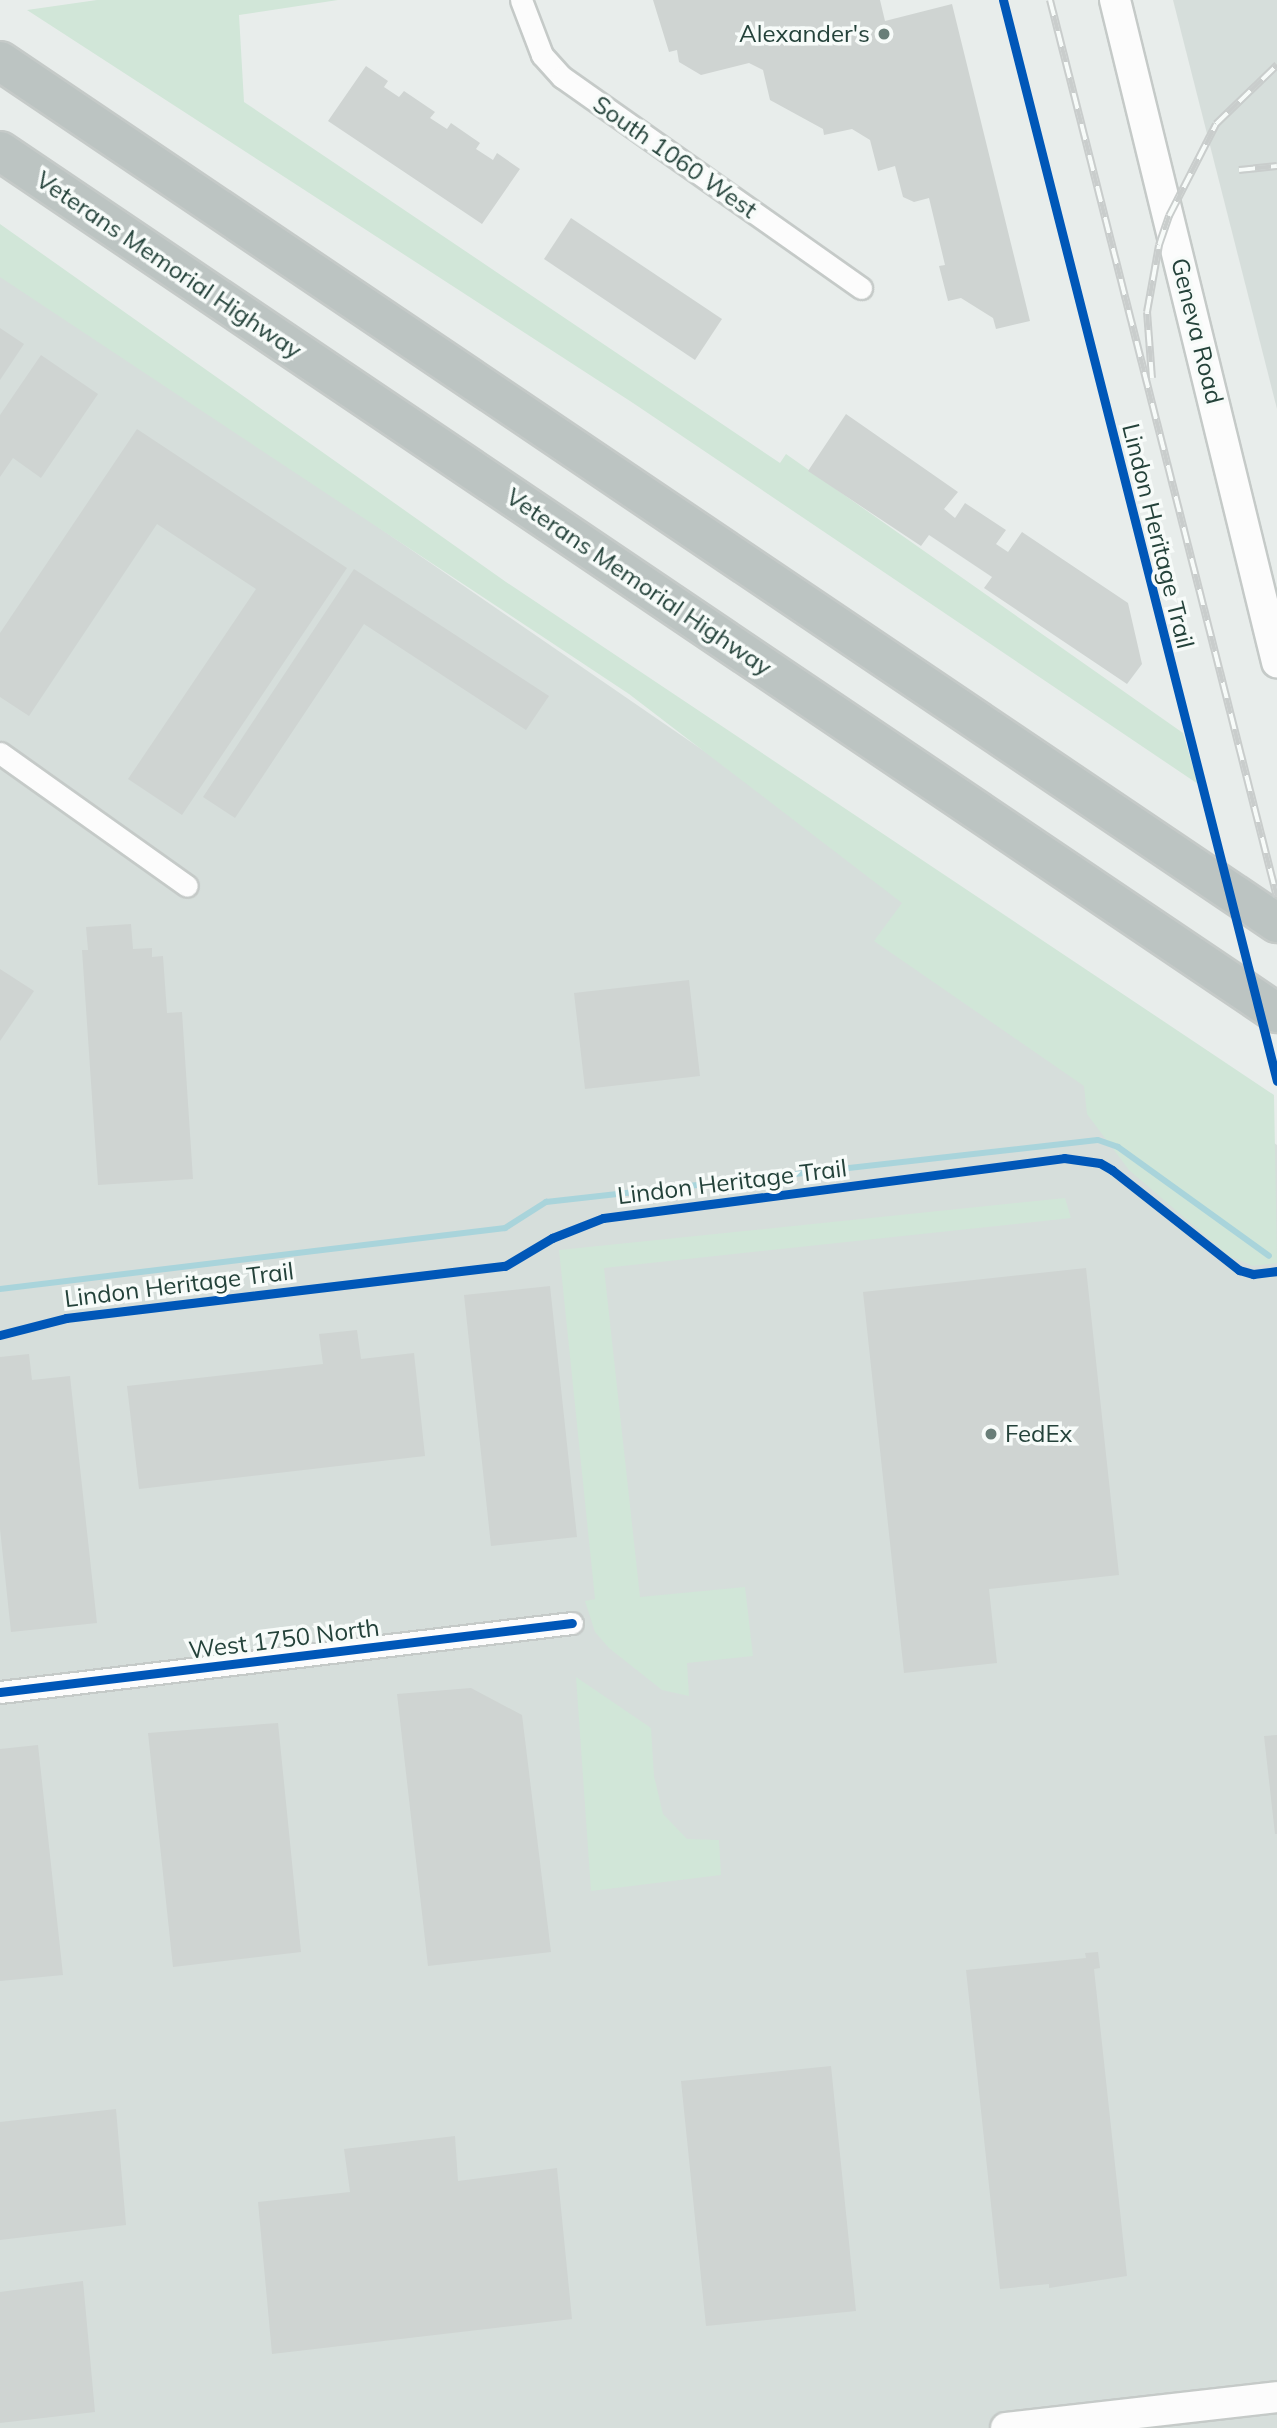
<!DOCTYPE html>
<html>
<head>
<meta charset="utf-8">
<style>
  body { margin:0 }
  #map { position:relative; width:1277px; height:2428px; overflow:hidden; background:#e8edeb; font-family:Mulish,sans-serif }
  div>[style] { position:absolute }
  .built>* { inset:0; background:#d6dedb }
  .green>* { inset:0; background:#d1e6d8 }
  .stream>* { height:6px; margin:-3px; padding:0 3px; transform-origin:3px; border-radius:3px; background:#a9d4db }
  .building>* { inset:0; background:#cfd4d2 }
  .roads { filter:drop-shadow(2px 0 #c5cac8) drop-shadow(-2px 0 #c5cac8) drop-shadow(0 2px #c5cac8) drop-shadow(0 -2px #c5cac8) }
  .street>* { height:21px; margin:-10.5px; padding:0 10.5px; transform-origin:10.5px; border-radius:10.5px; background:#fcfcfc }
  .secondary>* { height:30px; margin:-15px; padding:0 15px; transform-origin:15px; border-radius:15px; background:#fcfcfc }
  .highway>* { height:38px; margin:-19px; padding:0 19px; transform-origin:19px; border-radius:19px; background:#bcc4c2 }
  .rail>* { height:8px; margin-top:-4px; transform-origin:0; background:repeating-linear-gradient(90deg,#f7fbf9 0 16px,#c9cdcc 0 32px); box-sizing:border-box; border-block:2px solid #c9cdcc }
  .cycleway>* { height:9px; margin:-4.5px; padding:0 4.5px; transform-origin:4.5px; border-radius:4.5px; background:#0057b8 }
  .dots>* { width:19px; height:19px; translate:-50% -50%; box-sizing:border-box; border:4px solid #f7fbf9; border-radius:50% }
  span { translate:-50% -50%; white-space:nowrap; text-align:center; line-height:1.15; -webkit-text-stroke:7px #f7fbf9; paint-order:stroke }
  .poi-label { font-size:24px; color:#24423a }
  .right { translate:-100% -50%; text-align:right }
  .left { translate:0 -50%; text-align:left }
  .street-label { font-size:24px; color:#24423a }
</style>
</head>
<body>
<div id="map">
  <div class="built">
    <i style="clip-path:polygon(1173px 0,1277px 0,1277px 409px)"></i>
    <i style="clip-path:polygon(0 267px,1277px 1145px,1277px 2428px,0 2428px)"></i>
  </div>
  <div class="green">
    <i style="clip-path:polygon(97px 0,338px 0,239px 15px,244px 102px,780px 463px,786px 454px,1183px 733px,1198px 784px,633px 403px,27px 10px)"></i>
    <i style="clip-path:polygon(0 224px,506px 582px,1274px 1095px,1277px 1263px,1253px 1266px,1229px 1256px,1129px 1170px,1087px 1114px,1084px 1086px,874px 941px,902px 903px,629px 694px,0 277px)"></i>
    <i style="clip-path:polygon(1065px 1198px,1071px 1218px,604px 1268px,640px 1597px,745px 1587px,753px 1656px,687px 1663px,689px 1696px,662px 1690px,609px 1648px,595px 1632px,585px 1601px,595px 1599px,559px 1250px)"></i>
    <i style="clip-path:polygon(576px 1677px,651px 1728px,654px 1776px,663px 1814px,687px 1839px,719px 1840px,721px 1875px,591px 1891px)"></i>
  </div>
  <div class="stream">
    <i style="left:0;top:1289px;width:509px;rotate:-6.89deg"></i>
    <i style="left:505px;top:1228px;width:49px;rotate:-32.4deg"></i>
    <i style="left:546px;top:1202px;width:555px;rotate:-6.41deg"></i>
    <i style="left:1098px;top:1140px;width:21px;rotate:19deg"></i>
    <i style="left:1118px;top:1147px;width:186px;rotate:35.8deg"></i>
  </div>
  <div class="building">
    <i style="clip-path:polygon(653px 0,880px 0,885px 21px,952px 4px,1030px 321px,996px 329px,993px 318px,961px 298px,948px 301px,939px 266px,945px 265px,929px 198px,914px 202px,903px 197px,895px 166px,878px 171px,870px 140px,852px 129px,824px 135px,823px 129px,770px 100px,763px 70px,749px 63px,701px 75px,679px 62px,677px 50px,669px 52px)"></i>
    <i style="clip-path:polygon(366px 66px,388px 81px,384px 87px,399px 97px,404px 91px,435px 112px,430px 118px,447px 129px,451px 123px,480px 143px,476px 149px,493px 160px,497px 153px,520px 169px,482px 224px,328px 121px)"></i>
    <i style="clip-path:polygon(571px 218px,722px 319px,695px 360px,544px 259px)"></i>
    <i style="clip-path:polygon(0 328px,24px 344px,0 380px)"></i>
    <i style="clip-path:polygon(41px 355px,98px 394px,41px 478px,13px 458px,0 477px,0 415px)"></i>
    <i style="clip-path:polygon(846px 414px,958px 492px,944px 509px,955px 518px,965px 503px,1006px 530px,996px 544px,1008px 552px,1022px 532px,1128px 603px,1142px 664px,1127px 684px,984px 588px,992px 577px,929px 535px,921px 546px,808px 471px)"></i>
    <i style="clip-path:polygon(137px 429px,347px 568px,182px 815px,128px 779px,256px 589px,157px 524px,29px 716px,0 697px,0 633px)"></i>
    <i style="clip-path:polygon(354px 569px,549px 696px,526px 730px,364px 624px,235px 818px,203px 797px)"></i>
    <i style="clip-path:polygon(131px 924px,133px 949px,152px 948px,152px 957px,163px 956px,167px 1013px,182px 1012px,193px 1179px,98px 1185px,82px 950px,88px 950px,86px 927px)"></i>
    <i style="clip-path:polygon(0 969px,34px 991px,0 1041px)"></i>
    <i style="clip-path:polygon(689px 980px,700px 1076px,585px 1089px,574px 993px)"></i>
    <i style="clip-path:polygon(1086px 1268px,1119px 1575px,989px 1589px,997px 1663px,904px 1673px,863px 1292px)"></i>
    <i style="clip-path:polygon(550px 1286px,577px 1537px,491px 1546px,464px 1295px)"></i>
    <i style="clip-path:polygon(357px 1330px,361px 1359px,414px 1353px,425px 1456px,139px 1489px,127px 1386px,323px 1364px,319px 1334px)"></i>
    <i style="clip-path:polygon(29px 1354px,32px 1380px,70px 1376px,97px 1623px,11px 1632px,0 1529px,0 1357px)"></i>
    <i style="clip-path:polygon(471px 1688px,522px 1715px,551px 1952px,428px 1966px,397px 1694px)"></i>
    <i style="clip-path:polygon(278px 1723px,301px 1952px,173px 1967px,148px 1733px)"></i>
    <i style="clip-path:polygon(1277px 1735px,1277px 1834px,1275px 1834px,1264px 1736px)"></i>
    <i style="clip-path:polygon(38px 1745px,63px 1975px,0 1981px,0 1749px)"></i>
    <i style="clip-path:polygon(1098px 1952px,1100px 1968px,1094px 1969px,1127px 2276px,1049px 2288px,1049px 2284px,1000px 2289px,966px 1970px,1086px 1958px,1085px 1953px)"></i>
    <i style="clip-path:polygon(831px 2066px,856px 2311px,706px 2326px,681px 2081px)"></i>
    <i style="clip-path:polygon(116px 2109px,126px 2225px,0 2240px,0 2122px)"></i>
    <i style="clip-path:polygon(455px 2136px,458px 2181px,557px 2168px,572px 2319px,272px 2354px,258px 2202px,350px 2192px,344px 2149px)"></i>
    <i style="clip-path:polygon(83px 2281px,95px 2412px,0 2423px,0 2292px)"></i>
  </div>
  <div class="roads">
    <div class="street">
      <i style="left:521px;top:0;width:59px;rotate:69.1deg"></i>
      <i style="left:542px;top:55px;width:30px;rotate:48deg"></i>
      <i style="left:562px;top:77px;width:366px;rotate:35.2deg"></i>
      <i style="left:0;top:753px;width:229px;rotate:35.4deg"></i>
      <i style="left:0;top:1692px;width:576px;rotate:-6.88deg"></i>
    </div>
    <div class="secondary">
      <i style="left:1115px;top:0;width:682px;rotate:76.25deg"></i>
      <i style="left:1006px;top:2428px;width:273px;rotate:-6.5deg"></i>
    </div>
    <div class="highway">
      <i style="left:0;top:61px;width:1541px;rotate:34.02deg"></i>
      <i style="left:0;top:151px;width:1541px;rotate:34.02deg"></i>
    </div>
  </div>
  <div class="rail">
    <i style="left:1050px;top:0;width:925px;rotate:75.8deg"></i>
    <i style="left:1239px;top:170px;width:38px;rotate:-6deg"></i>
    <i style="left:1152px;top:378px;width:66px;rotate:-94.3deg"></i>
    <i style="left:1147px;top:312px;width:68px;rotate:-79.8deg"></i>
    <i style="left:1159px;top:245px;width:31px;rotate:-71deg"></i>
    <i style="left:1169px;top:216px;width:103px;rotate:-62.9deg"></i>
    <i style="left:1216px;top:124px;width:85px;rotate:-44deg"></i>
  </div>
  <div class="cycleway">
    <i style="left:1003px;top:0;width:1115px;rotate:75.78deg"></i>
    <i style="left:0;top:1335px;width:68px;rotate:-14.4deg"></i>
    <i style="left:66px;top:1318px;width:442px;rotate:-6.8deg"></i>
    <i style="left:505px;top:1266px;width:55px;rotate:-30.8deg"></i>
    <i style="left:552px;top:1238px;width:55px;rotate:-21.4deg"></i>
    <i style="left:603px;top:1218px;width:465px;rotate:-7.4deg"></i>
    <i style="left:1064px;top:1158px;width:36px;rotate:8deg"></i>
    <i style="left:1100px;top:1163px;width:14px;rotate:30deg"></i>
    <i style="left:1112px;top:1170px;width:162px;rotate:38.2deg"></i>
    <i style="left:1239px;top:1270px;width:15px;rotate:16deg"></i>
    <i style="left:1253px;top:1274px;width:24px;rotate:-7deg"></i>
    <i style="left:0;top:1692px;width:576px;rotate:-6.88deg"></i>
  </div>
  <div class="dots">
    <i style="left:884px;top:34px;background:#697e78"></i>
    <i style="left:991px;top:1434px;background:#697e78"></i>
  </div>
  <div class="poi-label">
    <span class="right" style="left:870px;top:34px">Alexander's</span>
    <span class="left" style="left:1005px;top:1434px">FedEx</span>
  </div>
  <div class="street-label">
    <span style="left:675px;top:157px;rotate:35deg">South 1060 West</span>
    <span style="left:169px;top:265px;rotate:34deg">Veterans Memorial Highway</span>
    <span style="left:1197px;top:331px;rotate:76deg">Geneva Road</span>
    <span style="left:1158px;top:536px;rotate:76deg">Lindon Heritage Trail</span>
    <span style="left:639px;top:582px;rotate:34deg">Veterans Memorial Highway</span>
    <span style="left:732px;top:1182px;rotate:-7deg">Lindon Heritage Trail</span>
    <span style="left:179px;top:1285px;rotate:-7deg">Lindon Heritage Trail</span>
    <span style="left:284px;top:1639px;rotate:-7deg">West 1750 North</span>
  </div>
</div>
</body>
</html>
